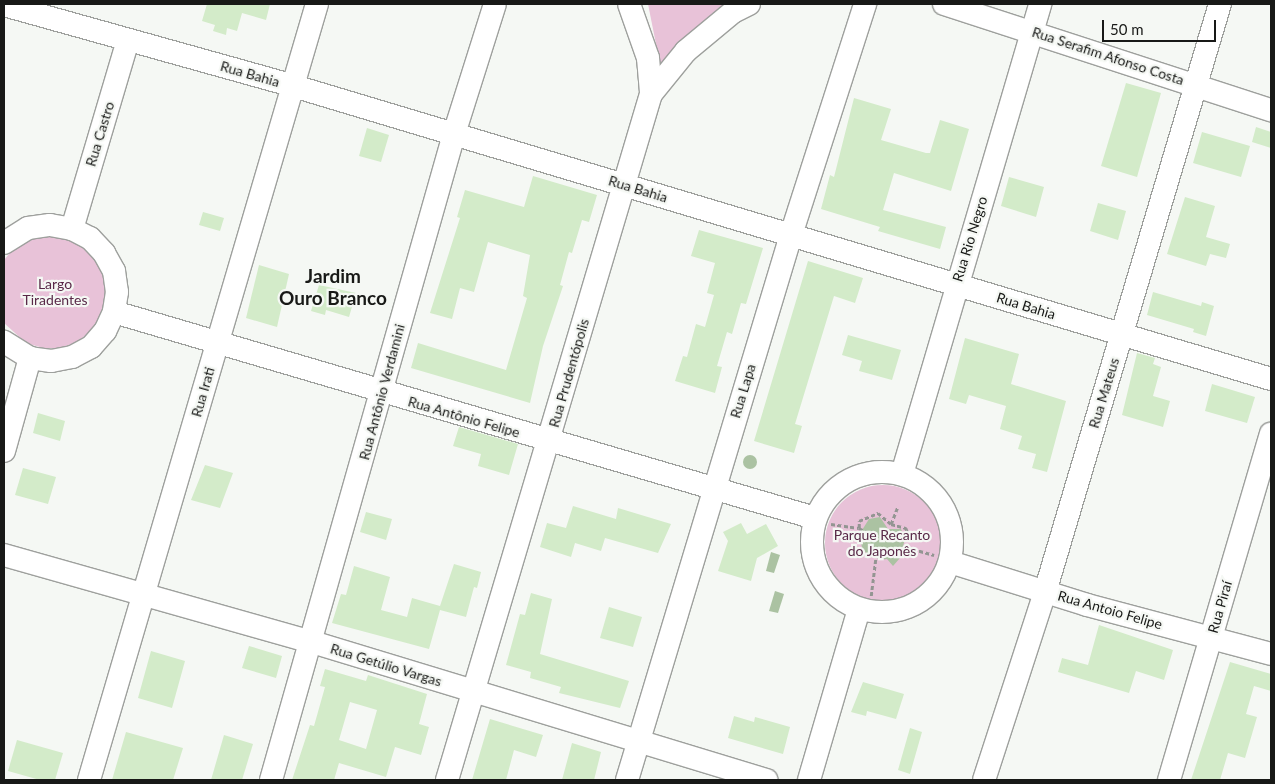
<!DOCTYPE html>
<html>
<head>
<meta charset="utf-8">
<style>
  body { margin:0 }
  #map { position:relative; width:1275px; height:784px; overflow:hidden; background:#f5f8f4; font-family:Lato,sans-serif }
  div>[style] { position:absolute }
  .green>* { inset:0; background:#e8c2d8 }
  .round { border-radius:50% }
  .water>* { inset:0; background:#abc2a2 }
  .building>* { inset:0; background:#d3ebc9 }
  .path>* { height:2.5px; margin-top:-1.25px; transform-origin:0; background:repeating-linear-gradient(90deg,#939592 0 4px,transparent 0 6.5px) }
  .roads { filter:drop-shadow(1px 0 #9ea09d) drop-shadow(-1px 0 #9ea09d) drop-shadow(0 1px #9ea09d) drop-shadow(0 -1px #9ea09d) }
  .minor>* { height:22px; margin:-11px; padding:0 11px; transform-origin:11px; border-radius:11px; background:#fff }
  .minor>.ring { margin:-11px; padding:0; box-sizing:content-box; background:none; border:22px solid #fff; border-radius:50% }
  span { translate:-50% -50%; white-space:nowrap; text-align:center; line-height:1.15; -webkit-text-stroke:4.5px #f5f8f4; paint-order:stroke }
  .street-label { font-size:14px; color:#181917 }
  .park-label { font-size:14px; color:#592948 }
  .district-label { font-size:19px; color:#181917; font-weight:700 }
  .frame { position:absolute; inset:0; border:5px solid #181917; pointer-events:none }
  .scale { position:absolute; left:1102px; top:20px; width:114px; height:22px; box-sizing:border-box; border:2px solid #181917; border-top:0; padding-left:6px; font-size:15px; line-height:18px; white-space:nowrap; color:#181917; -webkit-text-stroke:4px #f5f8f4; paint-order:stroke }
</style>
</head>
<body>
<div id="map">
  <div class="green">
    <i style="clip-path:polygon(648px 4px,730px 4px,661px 69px)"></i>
    <i style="clip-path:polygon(51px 236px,70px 240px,87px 250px,99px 265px,105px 282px,105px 300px,101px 317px,91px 331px,77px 342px,60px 348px,43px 348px,26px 343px,4px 323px,4px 260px,14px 248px,32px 239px)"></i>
    <i class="round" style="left:825px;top:485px;width:116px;height:116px"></i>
  </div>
  <div class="water">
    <i class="round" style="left:743px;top:455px;width:14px;height:14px"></i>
    <i style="clip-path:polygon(880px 517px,888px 529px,901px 529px,905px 539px,900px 558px,893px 566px,887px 559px,880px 560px,863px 551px,859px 535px,869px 519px)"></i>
    <i style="clip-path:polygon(771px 552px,780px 555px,774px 573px,766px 571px)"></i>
    <i style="clip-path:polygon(775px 591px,784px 594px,778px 613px,769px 611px)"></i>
  </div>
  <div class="building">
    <i style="clip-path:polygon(207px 4px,270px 4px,266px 20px,242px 13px,237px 31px,227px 28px,226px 35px,213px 31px,215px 25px,202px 21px)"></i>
    <i style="clip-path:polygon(1126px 83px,1161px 93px,1137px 177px,1101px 166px)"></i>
    <i style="clip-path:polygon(854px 98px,891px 109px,881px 140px,926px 153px,930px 153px,940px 120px,969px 129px,951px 191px,894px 173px,883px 210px,946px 227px,940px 249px,878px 231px,880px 227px,821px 209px,830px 175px,834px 177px)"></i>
    <i style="clip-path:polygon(1256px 127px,1271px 132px,1271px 148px,1252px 142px)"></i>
    <i style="clip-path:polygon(367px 128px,389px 135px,381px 162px,359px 156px)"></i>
    <i style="clip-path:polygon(1202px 132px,1250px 146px,1241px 177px,1193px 163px)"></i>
    <i style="clip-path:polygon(533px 176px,597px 195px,589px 222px,582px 220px,572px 253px,569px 252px,560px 285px,563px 286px,543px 346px,530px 403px,411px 368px,418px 343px,506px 370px,527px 298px,523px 296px,530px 255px,488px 242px,474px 292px,460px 288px,452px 319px,430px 313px,460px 218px,457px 217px,465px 190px,524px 207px)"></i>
    <i style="clip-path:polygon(1009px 177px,1044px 187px,1036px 217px,1001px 206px)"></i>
    <i style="clip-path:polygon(1185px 197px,1215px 206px,1206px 237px,1230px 244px,1226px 258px,1210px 254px,1206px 266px,1167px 254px)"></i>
    <i style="clip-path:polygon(1098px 203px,1126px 211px,1118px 240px,1090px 231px)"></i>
    <i style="clip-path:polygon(203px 212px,224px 218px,220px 231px,199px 225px)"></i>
    <i style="clip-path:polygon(699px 230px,763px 248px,746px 304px,741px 303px,732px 334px,727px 332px,717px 366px,722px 367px,715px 393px,675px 381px,683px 356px,687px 357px,696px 324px,705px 327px,714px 295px,707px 293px,715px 263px,691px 256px)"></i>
    <i style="clip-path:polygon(808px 261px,863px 278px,855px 303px,834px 296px,795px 424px,802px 426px,794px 453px,754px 441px)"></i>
    <i style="clip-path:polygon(259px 265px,289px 274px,277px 327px,246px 318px)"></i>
    <i style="clip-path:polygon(319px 285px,356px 293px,349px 317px,326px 310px,325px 315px,311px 311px)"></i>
    <i style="clip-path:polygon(1153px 292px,1201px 306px,1202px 302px,1214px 306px,1206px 336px,1193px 332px,1194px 329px,1147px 315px)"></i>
    <i style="clip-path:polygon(848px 335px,901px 350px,892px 380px,859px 371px,862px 361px,842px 355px)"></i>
    <i style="clip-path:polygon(965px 338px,1019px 354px,1011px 384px,1066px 401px,1047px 472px,1032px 468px,1036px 454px,1018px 449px,1022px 436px,1000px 429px,1006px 406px,969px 395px,966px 404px,949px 399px)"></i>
    <i style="clip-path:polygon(1137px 353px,1155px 358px,1153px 364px,1161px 367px,1153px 396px,1170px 401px,1163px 427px,1122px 415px)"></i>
    <i style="clip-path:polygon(1212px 384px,1255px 397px,1247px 423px,1205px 411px)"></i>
    <i style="clip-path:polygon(38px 413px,65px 421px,60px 441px,33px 433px)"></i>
    <i style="clip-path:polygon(459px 427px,518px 444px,509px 475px,478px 466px,481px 454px,453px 446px)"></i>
    <i style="clip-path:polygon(205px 465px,233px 473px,220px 508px,191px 500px)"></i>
    <i style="clip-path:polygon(23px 468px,56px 477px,48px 504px,15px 495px)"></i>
    <i style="clip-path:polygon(573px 506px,616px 519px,618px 508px,671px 524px,658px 553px,605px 538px,601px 551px,575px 543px,571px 557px,540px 547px,547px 523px,566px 528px)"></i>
    <i style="clip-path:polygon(366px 512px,392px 519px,386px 540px,360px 532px)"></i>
    <i style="clip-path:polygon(741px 523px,747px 534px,766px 524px,778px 546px,757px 558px,751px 581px,718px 571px,728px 541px,723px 532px)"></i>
    <i style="clip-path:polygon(454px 564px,481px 572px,477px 588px,474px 587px,466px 617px,440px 610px,429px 649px,332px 623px,341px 594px,346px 595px,354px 566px,390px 577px,381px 610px,407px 617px,412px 598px,440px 606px)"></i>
    <i style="clip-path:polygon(531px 593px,552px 599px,540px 654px,629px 681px,620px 708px,559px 693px,561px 687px,530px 678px,531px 672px,506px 665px,520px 614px,525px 615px)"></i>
    <i style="clip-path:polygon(609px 607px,642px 617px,633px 647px,600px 638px)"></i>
    <i style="clip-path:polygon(1099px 625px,1173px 650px,1164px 680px,1136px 671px,1129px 693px,1058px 672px,1062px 658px,1088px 665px)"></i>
    <i style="clip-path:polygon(249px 646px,282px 656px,276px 678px,242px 668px)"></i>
    <i style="clip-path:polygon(151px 651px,185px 661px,172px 708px,138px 698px)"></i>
    <i style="clip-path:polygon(1230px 662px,1271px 674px,1271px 691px,1254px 686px,1246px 714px,1257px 717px,1245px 758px,1228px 753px,1220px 780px,1191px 780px)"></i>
    <i style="clip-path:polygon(evenodd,325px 669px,366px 681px,368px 675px,427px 694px,419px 724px,429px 727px,421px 755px,395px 747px,386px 777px,339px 763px,334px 780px,292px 780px,310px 725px,314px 726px,325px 687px,320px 686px,325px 669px,350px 702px,377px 710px,366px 749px,339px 740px,350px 702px)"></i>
    <i style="clip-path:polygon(863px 682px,904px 694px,896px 719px,867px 711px,866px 716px,851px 712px)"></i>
    <i style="clip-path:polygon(734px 716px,754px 722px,755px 717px,790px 727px,783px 754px,728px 738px)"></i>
    <i style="clip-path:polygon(490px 719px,543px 735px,536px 757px,514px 750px,506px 780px,472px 780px)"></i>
    <i style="clip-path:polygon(910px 728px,922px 732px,910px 774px,898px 770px)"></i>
    <i style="clip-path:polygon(126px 732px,183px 748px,173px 780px,112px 780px)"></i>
    <i style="clip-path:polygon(224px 735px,253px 744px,242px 780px,211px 780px)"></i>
    <i style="clip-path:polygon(17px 740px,63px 753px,55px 780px,40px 780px,8px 771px)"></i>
    <i style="clip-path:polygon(572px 743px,601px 752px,594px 780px,562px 780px)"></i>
  </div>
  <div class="path">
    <i style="left:831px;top:524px;width:28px;rotate:8deg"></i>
    <i style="left:859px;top:528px;width:7px;rotate:-90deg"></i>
    <i style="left:859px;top:521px;width:21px;rotate:-23deg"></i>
    <i style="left:878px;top:513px;width:17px;rotate:40deg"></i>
    <i style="left:891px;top:524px;width:19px;rotate:-69deg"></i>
    <i style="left:891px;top:524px;width:16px;rotate:15deg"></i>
    <i style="left:906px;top:528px;width:14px;rotate:69deg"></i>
    <i style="left:859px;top:528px;width:20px;rotate:27deg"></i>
    <i style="left:913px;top:549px;width:22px;rotate:16deg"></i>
    <i style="left:871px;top:596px;width:38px;rotate:-83deg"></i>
  </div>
  <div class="roads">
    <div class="minor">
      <i style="left:629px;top:4px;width:57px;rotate:70.6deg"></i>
      <i style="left:648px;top:58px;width:36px;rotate:85deg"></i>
      <i style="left:944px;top:4px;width:344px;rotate:18deg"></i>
      <i style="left:4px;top:5px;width:304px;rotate:15.6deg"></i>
      <i style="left:297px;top:87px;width:1017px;rotate:16.69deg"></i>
      <i style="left:72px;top:229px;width:197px;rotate:-73.5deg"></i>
      <i style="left:4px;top:243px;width:28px;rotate:-32deg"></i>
      <i style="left:28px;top:228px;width:22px;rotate:-8deg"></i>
      <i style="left:50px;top:225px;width:22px;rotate:10deg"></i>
      <i style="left:72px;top:229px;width:20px;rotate:27deg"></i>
      <i style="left:90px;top:238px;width:21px;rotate:47deg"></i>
      <i style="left:104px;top:253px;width:21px;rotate:61deg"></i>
      <i style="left:114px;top:271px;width:21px;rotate:82deg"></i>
      <i style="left:117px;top:292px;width:20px;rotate:99deg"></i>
      <i style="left:114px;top:312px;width:21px;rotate:115deg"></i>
      <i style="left:105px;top:331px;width:21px;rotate:131deg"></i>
      <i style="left:91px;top:347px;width:21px;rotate:152deg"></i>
      <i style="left:72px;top:357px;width:21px;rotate:169deg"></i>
      <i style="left:51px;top:361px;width:21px;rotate:-172deg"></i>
      <i style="left:30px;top:358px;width:31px;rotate:-148deg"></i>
      <i style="left:114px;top:312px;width:731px;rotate:16.38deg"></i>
      <i style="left:4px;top:451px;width:97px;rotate:-74.4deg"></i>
      <i class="ring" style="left:812px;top:472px;width:118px;height:118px"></i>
      <i style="left:902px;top:474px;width:490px;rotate:-73.6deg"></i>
      <i style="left:4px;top:555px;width:320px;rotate:15.8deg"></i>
      <i style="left:312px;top:642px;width:475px;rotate:16.9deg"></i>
      <i style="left:950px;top:562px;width:144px;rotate:17.4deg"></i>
      <i style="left:1087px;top:605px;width:190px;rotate:14.9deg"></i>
      <i style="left:89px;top:780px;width:809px;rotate:-73.63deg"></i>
      <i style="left:271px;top:780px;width:671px;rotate:-74.18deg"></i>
      <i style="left:454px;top:134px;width:136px;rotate:-72.5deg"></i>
      <i style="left:447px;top:780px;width:716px;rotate:-73.44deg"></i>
      <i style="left:651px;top:94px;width:55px;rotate:-50.9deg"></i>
      <i style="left:686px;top:51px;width:61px;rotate:-39.7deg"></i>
      <i style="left:733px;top:12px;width:18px;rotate:-27deg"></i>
      <i style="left:627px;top:780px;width:569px;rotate:-73.25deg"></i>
      <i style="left:791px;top:235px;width:243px;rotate:-72.2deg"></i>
      <i style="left:809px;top:780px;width:178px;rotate:-73.7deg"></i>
      <i style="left:984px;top:780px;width:198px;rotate:-72deg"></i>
      <i style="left:1045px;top:592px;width:613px;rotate:-73.43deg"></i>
      <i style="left:1169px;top:780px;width:361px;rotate:-73.6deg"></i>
    </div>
  </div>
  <div class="street-label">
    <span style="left:1108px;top:56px;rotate:18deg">Rua Serafim Afonso Costa</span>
    <span style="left:250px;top:74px;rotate:16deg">Rua Bahia</span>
    <span style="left:100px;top:134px;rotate:-73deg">Rua Castro</span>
    <span style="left:638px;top:189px;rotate:17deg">Rua Bahia</span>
    <span style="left:970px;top:239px;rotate:-73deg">Rua Rio Negro</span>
    <span style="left:1026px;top:306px;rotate:17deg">Rua Bahia</span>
    <span style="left:569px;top:373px;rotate:-74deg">Rua Prudentópolis</span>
    <span style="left:743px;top:391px;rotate:-73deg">Rua Lapa</span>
    <span style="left:203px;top:392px;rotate:-74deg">Rua Irati</span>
    <span style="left:382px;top:392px;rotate:-75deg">Rua Antônio Verdamini</span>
    <span style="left:1104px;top:393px;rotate:-73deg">Rua Mateus</span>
    <span style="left:464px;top:417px;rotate:16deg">Rua Antônio Felipe</span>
    <span style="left:1220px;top:607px;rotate:-74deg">Rua Piraí</span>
    <span style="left:1110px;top:610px;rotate:16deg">Rua Antoio Felipe</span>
    <span style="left:386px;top:665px;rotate:17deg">Rua Getúlio Vargas</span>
  </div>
  <div class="park-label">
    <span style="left:55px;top:292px">Largo<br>Tiradentes</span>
    <span style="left:882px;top:543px">Parque Recanto<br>do Japonês</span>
  </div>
  <div class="district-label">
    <span style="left:333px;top:287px">Jardim<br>Ouro Branco</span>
  </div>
  <div class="frame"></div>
  <div class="scale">50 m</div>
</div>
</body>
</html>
